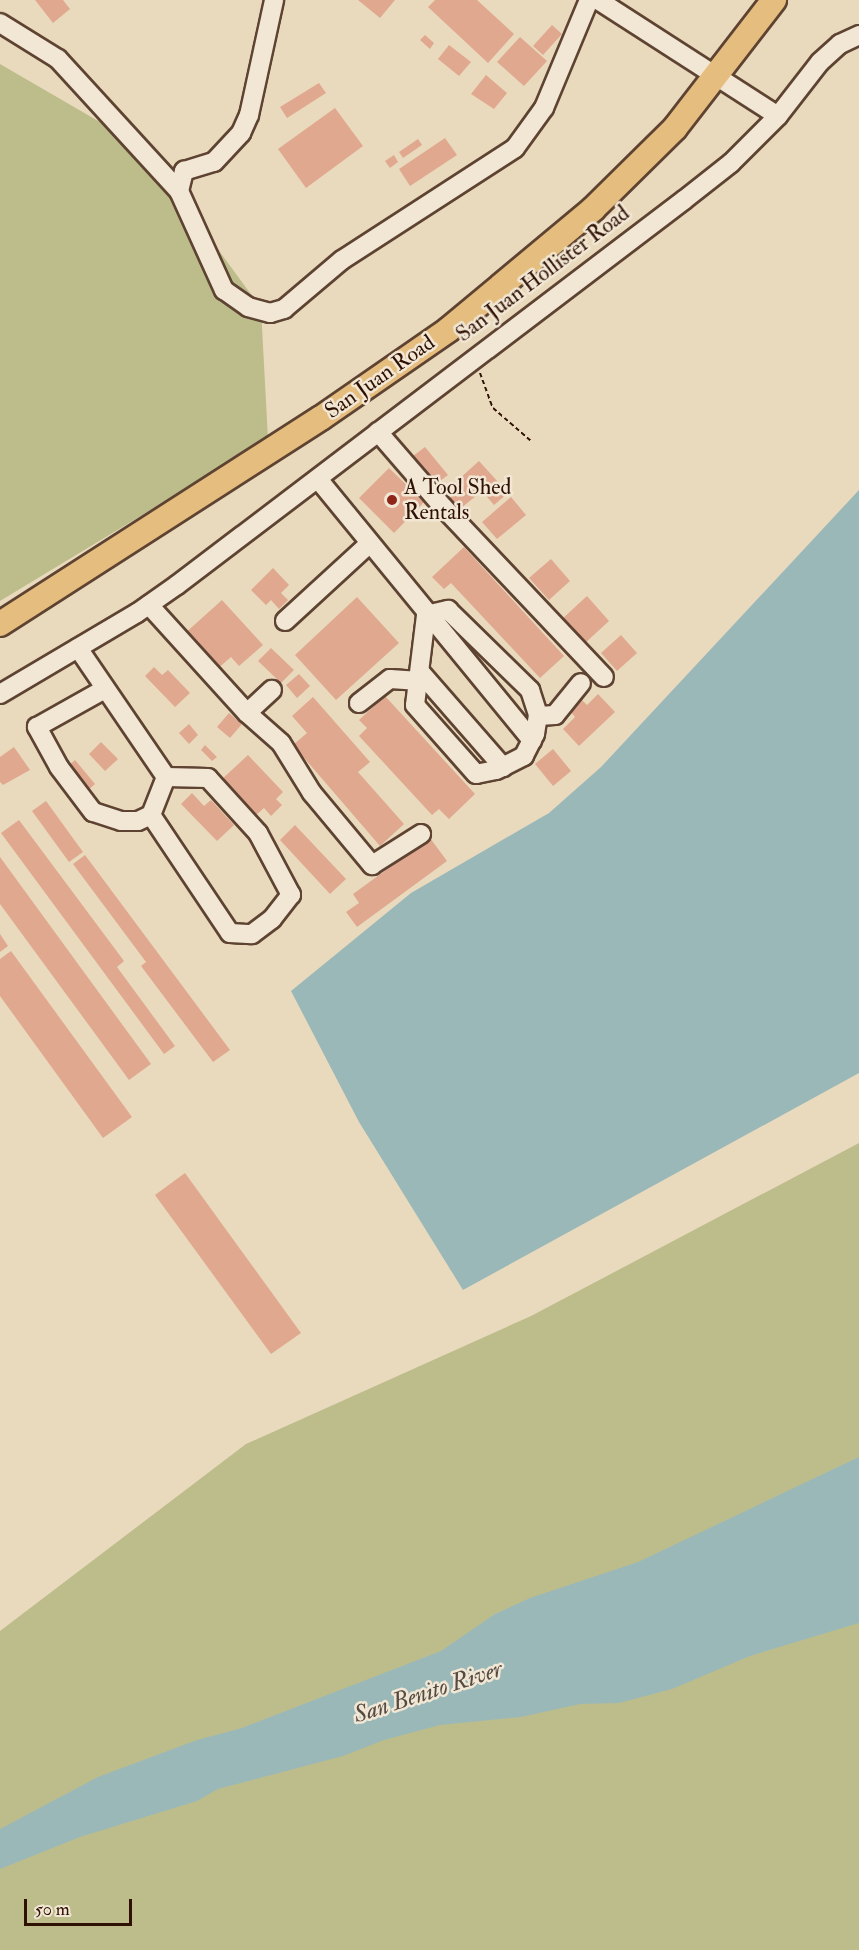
<!DOCTYPE html>
<html>
<head>
<meta charset="utf-8">
<style>
  body { margin:0 }
  #map { position:relative; width:859px; height:1950px; overflow:hidden; background:#eadabd; font-family:"IM FELL Double Pica",serif }
  div>[style] { position:absolute }
  .green>* { inset:0; background:#bdbd8c }
  .water>* { inset:0; background:#9bb8b9 }
  .building>* { inset:0; background:#dfa88f }
  .path>* { height:2px; margin-top:-1px; transform-origin:0; background:repeating-linear-gradient(90deg,#2f1104 0 4.5px,transparent 0 7.5px) }
  .roads { filter:drop-shadow(2px 0 #5e4332) drop-shadow(-2px 0 #5e4332) drop-shadow(0 2px #5e4332) drop-shadow(0 -2px #5e4332) }
  .minor>* { height:18px; margin:-9px; padding:0 9px; transform-origin:9px; border-radius:9px; background:#f1e7d4 }
  .major>* { height:24px; margin:-12px; padding:0 12px; transform-origin:12px; border-radius:12px; background:#e5bd7e }
  .dots>* { width:16px; height:16px; translate:-50% -50%; box-sizing:border-box; border:3px solid #f1e7d4; border-radius:50% }
  span { translate:-50% -50%; white-space:nowrap; text-align:center; line-height:1.15; -webkit-text-stroke:5px #f1e7d4; paint-order:stroke }
  .street-label { font-size:22px; color:#2f1104 }
  .poi-label { font-size:22px; color:#2f1104 }
  .left { translate:0 -50%; text-align:left }
  .water-label { font-size:24px; color:#554b43; font-style:italic }
  .scale { position:absolute; left:24px; top:1899px; width:108px; height:27px; box-sizing:border-box; border:3px solid #2f1104; border-top:0; padding-left:8px; font-size:18px; line-height:21px; white-space:nowrap; color:#2f1104; -webkit-text-stroke:4px #f1e7d4; paint-order:stroke }
</style>
</head>
<body>
<div id="map">
  <div class="green">
    <i style="clip-path:polygon(0 64px,143px 147px,261px 308px,268px 439px,0 601px)"></i>
    <i style="clip-path:polygon(859px 1143px,859px 1950px,0 1950px,0 1631px,246px 1444px,531px 1316px)"></i>
  </div>
  <div class="water">
    <i style="clip-path:polygon(859px 490px,859px 1073px,463px 1290px,359px 1122px,291px 991px,411px 893px,549px 813px,601px 767px)"></i>
    <i style="clip-path:polygon(859px 1457px,859px 1623px,750px 1656px,672px 1689px,619px 1703px,580px 1704px,521px 1717px,440px 1725px,384px 1740px,343px 1756px,218px 1789px,197px 1801px,80px 1837px,0 1869px,0 1829px,98px 1777px,197px 1740px,242px 1728px,441px 1651px,495px 1614px,530px 1598px,638px 1562px)"></i>
  </div>
  <div class="building">
    <i style="clip-path:polygon(35px 0,63px 0,70px 9px,53px 23px)"></i>
    <i style="clip-path:polygon(358px 0,395px 0,380px 18px)"></i>
    <i style="clip-path:polygon(435px 0,477px 0,514px 34px,488px 63px,428px 7px)"></i>
    <i style="clip-path:polygon(552px 25px,562px 34px,543px 55px,533px 46px)"></i>
    <i style="clip-path:polygon(425px 35px,434px 43px,430px 49px,420px 40px)"></i>
    <i style="clip-path:polygon(520px 37px,547px 61px,524px 86px,497px 62px)"></i>
    <i style="clip-path:polygon(449px 45px,471px 62px,459px 76px,438px 59px)"></i>
    <i style="clip-path:polygon(486px 75px,507px 93px,494px 109px,471px 94px)"></i>
    <i style="clip-path:polygon(319px 83px,326px 93px,287px 118px,280px 107px)"></i>
    <i style="clip-path:polygon(335px 108px,363px 146px,306px 188px,278px 149px)"></i>
    <i style="clip-path:polygon(445px 138px,457px 155px,410px 186px,399px 169px)"></i>
    <i style="clip-path:polygon(418px 139px,422px 145px,403px 158px,399px 152px)"></i>
    <i style="clip-path:polygon(394px 155px,398px 162px,390px 168px,385px 161px)"></i>
    <i style="clip-path:polygon(425px 447px,448px 475px,432px 487px,409px 459px)"></i>
    <i style="clip-path:polygon(479px 461px,508px 493px,494px 505px,482px 491px,455px 513px,445px 502px,464px 485px,459px 479px)"></i>
    <i style="clip-path:polygon(389px 468px,424px 502px,394px 533px,359px 498px)"></i>
    <i style="clip-path:polygon(511px 497px,526px 515px,497px 539px,482px 522px)"></i>
    <i style="clip-path:polygon(464px 547px,564px 656px,540px 678px,451px 583px,444px 589px,432px 577px)"></i>
    <i style="clip-path:polygon(551px 559px,570px 581px,549px 600px,529px 578px)"></i>
    <i style="clip-path:polygon(273px 568px,289px 585px,281px 593px,288px 600px,279px 609px,271px 600px,266px 605px,251px 590px)"></i>
    <i style="clip-path:polygon(587px 596px,609px 621px,584px 644px,562px 619px)"></i>
    <i style="clip-path:polygon(357px 597px,399px 643px,336px 700px,295px 655px)"></i>
    <i style="clip-path:polygon(222px 600px,263px 645px,239px 666px,231px 657px,215px 671px,183px 635px)"></i>
    <i style="clip-path:polygon(621px 635px,637px 653px,617px 671px,601px 653px)"></i>
    <i style="clip-path:polygon(271px 648px,294px 670px,281px 683px,258px 661px)"></i>
    <i style="clip-path:polygon(154px 667px,162px 675px,168px 670px,190px 693px,175px 707px,145px 676px)"></i>
    <i style="clip-path:polygon(299px 674px,310px 686px,297px 698px,286px 685px)"></i>
    <i style="clip-path:polygon(598px 694px,615px 712px,579px 746px,563px 729px,575px 717px,569px 710px,580px 698px,587px 705px)"></i>
    <i style="clip-path:polygon(385px 696px,475px 794px,449px 819px,439px 809px,432px 815px,359px 736px,367px 728px,359px 720px)"></i>
    <i style="clip-path:polygon(313px 697px,370px 762px,358px 772px,404px 824px,380px 846px,293px 745px,307px 733px,292px 716px)"></i>
    <i style="clip-path:polygon(229px 713px,242px 724px,230px 738px,217px 727px)"></i>
    <i style="clip-path:polygon(189px 724px,198px 735px,189px 744px,179px 733px)"></i>
    <i style="clip-path:polygon(101px 742px,118px 759px,105px 771px,89px 754px)"></i>
    <i style="clip-path:polygon(205px 745px,217px 757px,212px 761px,201px 750px)"></i>
    <i style="clip-path:polygon(14px 747px,30px 770px,3px 785px,0 782px,0 757px)"></i>
    <i style="clip-path:polygon(553px 749px,571px 771px,553px 786px,535px 764px)"></i>
    <i style="clip-path:polygon(248px 755px,283px 792px,276px 799px,282px 805px,271px 816px,264px 808px,255px 816px,221px 780px)"></i>
    <i style="clip-path:polygon(75px 760px,95px 784px,86px 792px,66px 768px)"></i>
    <i style="clip-path:polygon(192px 793px,204px 806px,211px 800px,234px 825px,217px 841px,181px 804px)"></i>
    <i style="clip-path:polygon(46px 801px,83px 852px,69px 862px,32px 811px)"></i>
    <i style="clip-path:polygon(19px 820px,124px 961px,117px 967px,175px 1046px,164px 1054px,1px 833px)"></i>
    <i style="clip-path:polygon(295px 825px,346px 879px,330px 894px,280px 840px)"></i>
    <i style="clip-path:polygon(430px 838px,447px 861px,357px 927px,346px 912px,359px 903px,353px 894px)"></i>
    <i style="clip-path:polygon(85px 855px,230px 1050px,213px 1062px,141px 966px,146px 962px,73px 864px)"></i>
    <i style="clip-path:polygon(0 857px,151px 1064px,129px 1080px,0 904px)"></i>
    <i style="clip-path:polygon(0 934px,8px 946px,0 952px)"></i>
    <i style="clip-path:polygon(11px 951px,132px 1117px,103px 1138px,0 996px,0 959px)"></i>
    <i style="clip-path:polygon(185px 1173px,301px 1333px,271px 1354px,155px 1195px)"></i>
  </div>
  <div class="path">
    <i style="left:480px;top:373px;width:37px;rotate:70deg"></i>
    <i style="left:493px;top:408px;width:50px;rotate:41deg"></i>
  </div>
  <div class="roads">
    <div class="minor">
      <i style="left:598px;top:0;width:214px;rotate:32.8deg"></i>
      <i style="left:0;top:23px;width:68px;rotate:31.8deg"></i>
      <i style="left:58px;top:59px;width:179px;rotate:47.5deg"></i>
      <i style="left:179px;top:191px;width:109px;rotate:65.6deg"></i>
      <i style="left:224px;top:290px;width:29px;rotate:35deg"></i>
      <i style="left:248px;top:307px;width:23px;rotate:15deg"></i>
      <i style="left:270px;top:313px;width:15px;rotate:-16deg"></i>
      <i style="left:284px;top:309px;width:76px;rotate:-40.2deg"></i>
      <i style="left:342px;top:260px;width:206px;rotate:-32.9deg"></i>
      <i style="left:515px;top:148px;width:49px;rotate:-54.1deg"></i>
      <i style="left:544px;top:108px;width:117px;rotate:-67.4deg"></i>
      <i style="left:179px;top:191px;width:21px;rotate:-76deg"></i>
      <i style="left:184px;top:171px;width:31px;rotate:-17deg"></i>
      <i style="left:214px;top:162px;width:40px;rotate:-47deg"></i>
      <i style="left:241px;top:133px;width:20px;rotate:-66deg"></i>
      <i style="left:249px;top:115px;width:118px;rotate:-77.7deg"></i>
      <i style="left:378px;top:432px;width:99px;rotate:49.1deg"></i>
      <i style="left:443px;top:507px;width:234px;rotate:46.6deg"></i>
      <i style="left:318px;top:479px;width:338px;rotate:50.7deg"></i>
      <i style="left:149px;top:605px;width:146px;rotate:47.8deg"></i>
      <i style="left:247px;top:713px;width:34px;rotate:-43deg"></i>
      <i style="left:448px;top:610px;width:115px;rotate:44.3deg"></i>
      <i style="left:530px;top:690px;width:26px;rotate:72deg"></i>
      <i style="left:538px;top:715px;width:19px;rotate:99deg"></i>
      <i style="left:535px;top:734px;width:25px;rotate:117deg"></i>
      <i style="left:524px;top:756px;width:31px;rotate:153deg"></i>
      <i style="left:496px;top:770px;width:20px;rotate:169deg"></i>
      <i style="left:476px;top:774px;width:92px;rotate:-131.5deg"></i>
      <i style="left:415px;top:705px;width:91px;rotate:-83deg"></i>
      <i style="left:426px;top:615px;width:23px;rotate:-13deg"></i>
      <i style="left:285px;top:621px;width:114px;rotate:-42.5deg"></i>
      <i style="left:78px;top:648px;width:156px;rotate:55.7deg"></i>
      <i style="left:166px;top:777px;width:41px;rotate:111.5deg"></i>
      <i style="left:151px;top:815px;width:14px;rotate:155deg"></i>
      <i style="left:138px;top:821px;width:17px;rotate:180deg"></i>
      <i style="left:121px;top:821px;width:29px;rotate:-162deg"></i>
      <i style="left:93px;top:812px;width:56px;rotate:-127.1deg"></i>
      <i style="left:59px;top:767px;width:46px;rotate:-118.8deg"></i>
      <i style="left:37px;top:727px;width:76px;rotate:-29.3deg"></i>
      <i style="left:421px;top:673px;width:125px;rotate:48.9deg"></i>
      <i style="left:0;top:694px;width:159px;rotate:-30.6deg"></i>
      <i style="left:137px;top:613px;width:49px;rotate:-35deg"></i>
      <i style="left:177px;top:585px;width:637px;rotate:-37.21deg"></i>
      <i style="left:684px;top:200px;width:60px;rotate:-38.2deg"></i>
      <i style="left:731px;top:163px;width:66px;rotate:-45deg"></i>
      <i style="left:778px;top:116px;width:68px;rotate:-52.1deg"></i>
      <i style="left:820px;top:62px;width:27px;rotate:-42deg"></i>
      <i style="left:840px;top:44px;width:21px;rotate:-25deg"></i>
      <i style="left:359px;top:703px;width:39px;rotate:-38deg"></i>
      <i style="left:390px;top:679px;width:30px;rotate:4deg"></i>
      <i style="left:247px;top:713px;width:45px;rotate:41.4deg"></i>
      <i style="left:281px;top:743px;width:59px;rotate:58.2deg"></i>
      <i style="left:312px;top:793px;width:94px;rotate:50.2deg"></i>
      <i style="left:372px;top:865px;width:58px;rotate:-32.3deg"></i>
      <i style="left:538px;top:716px;width:17px;rotate:-3deg"></i>
      <i style="left:555px;top:715px;width:41px;rotate:-50.9deg"></i>
      <i style="left:151px;top:815px;width:142px;rotate:56.2deg"></i>
      <i style="left:230px;top:933px;width:22px;rotate:3deg"></i>
      <i style="left:252px;top:934px;width:25px;rotate:-37deg"></i>
      <i style="left:272px;top:919px;width:31px;rotate:-52deg"></i>
      <i style="left:291px;top:895px;width:70px;rotate:-118deg"></i>
      <i style="left:258px;top:833px;width:74px;rotate:-132.3deg"></i>
      <i style="left:208px;top:778px;width:42px;rotate:-178.6deg"></i>
    </div>
    <div class="major">
      <i style="left:0;top:624px;width:381px;rotate:-32.7deg"></i>
      <i style="left:321px;top:418px;width:155px;rotate:-34.7deg"></i>
      <i style="left:448px;top:330px;width:189px;rotate:-39.8deg"></i>
      <i style="left:593px;top:209px;width:115px;rotate:-44.6deg"></i>
      <i style="left:675px;top:128px;width:162px;rotate:-52.3deg"></i>
    </div>
  </div>
  <div class="dots">
    <i style="left:392px;top:500px;background:#8f2418"></i>
  </div>
  <div class="street-label">
    <span style="left:543px;top:274px;rotate:-37deg">San Juan Hollister Road</span>
    <span style="left:380px;top:377px;rotate:-35deg">San Juan Road</span>
  </div>
  <div class="poi-label">
    <span class="left" style="left:404px;top:500px">A Tool Shed<br>Rentals</span>
  </div>
  <div class="water-label">
    <span style="left:428px;top:1692px;rotate:-18deg">San Benito River</span>
  </div>
  <div class="scale">50 m</div>
</div>
</body>
</html>
